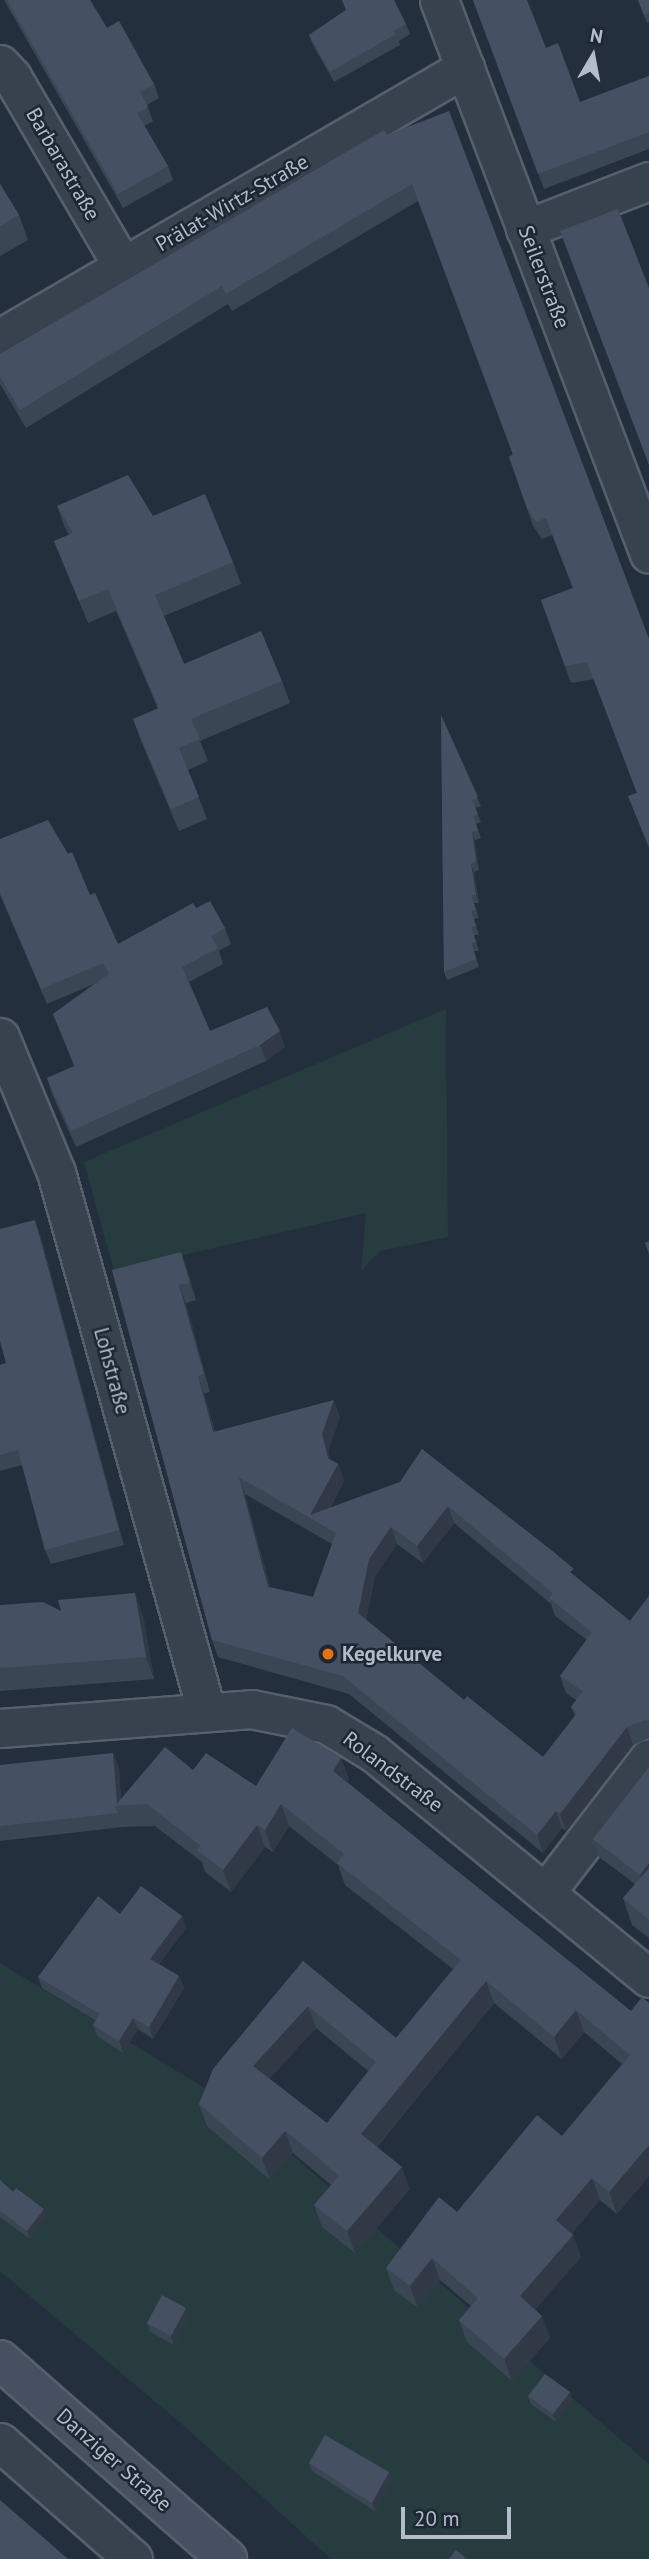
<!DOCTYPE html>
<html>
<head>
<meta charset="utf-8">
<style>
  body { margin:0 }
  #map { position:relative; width:649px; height:2559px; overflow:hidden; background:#242f3e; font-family:"PT Sans",sans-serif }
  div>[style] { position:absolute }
  .green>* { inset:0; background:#263c3f }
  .roads { filter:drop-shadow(2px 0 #565f6c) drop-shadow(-2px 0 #565f6c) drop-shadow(0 2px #565f6c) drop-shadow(0 -2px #565f6c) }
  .minor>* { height:37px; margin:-18.5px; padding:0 18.5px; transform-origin:18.5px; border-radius:18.5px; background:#38414e }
  .secondary>* { height:38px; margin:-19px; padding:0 19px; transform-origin:19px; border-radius:19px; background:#465061 }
  .wall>* { inset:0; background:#3b4654 }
  .shaded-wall>* { inset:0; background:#303945 }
  .building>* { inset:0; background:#455162 }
  .dots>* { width:19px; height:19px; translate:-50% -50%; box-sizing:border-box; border:4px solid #1d2633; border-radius:50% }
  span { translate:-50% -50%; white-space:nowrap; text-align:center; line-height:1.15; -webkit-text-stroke:5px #1d2633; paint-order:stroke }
  .street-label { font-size:21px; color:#b4bcc9 }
  .poi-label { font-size:21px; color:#b4bcc9; font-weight:700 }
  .left { translate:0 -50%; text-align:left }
  .north { position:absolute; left:558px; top:21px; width:70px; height:70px; -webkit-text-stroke:5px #1d2633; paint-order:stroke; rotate:10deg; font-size:19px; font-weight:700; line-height:28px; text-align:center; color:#b4bcc9 }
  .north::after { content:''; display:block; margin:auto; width:24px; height:32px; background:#b4bcc9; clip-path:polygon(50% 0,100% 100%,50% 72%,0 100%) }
  .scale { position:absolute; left:401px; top:2507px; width:110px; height:32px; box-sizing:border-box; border:4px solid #b4bcc9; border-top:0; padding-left:9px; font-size:21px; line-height:24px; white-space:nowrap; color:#b4bcc9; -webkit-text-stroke:5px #1d2633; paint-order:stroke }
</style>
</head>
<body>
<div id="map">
  <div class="green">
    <i style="clip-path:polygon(446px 1009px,448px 1237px,380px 1251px,361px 1271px,366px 1213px,114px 1271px,84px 1162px)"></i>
    <i style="clip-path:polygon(0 1963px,239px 2109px,649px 2464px,649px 2559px,331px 2559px,183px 2425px,0 2271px)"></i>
  </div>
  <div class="roads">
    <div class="minor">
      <i style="left:439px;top:0;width:592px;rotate:69.24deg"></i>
      <i style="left:0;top:64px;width:18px;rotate:47deg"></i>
      <i style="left:12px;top:77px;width:220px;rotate:59.7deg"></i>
      <i style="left:525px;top:229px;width:133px;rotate:-21.2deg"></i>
      <i style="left:0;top:338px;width:538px;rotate:-30.14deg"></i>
      <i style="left:0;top:1037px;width:146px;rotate:67.5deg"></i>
      <i style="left:56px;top:1172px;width:559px;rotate:74.42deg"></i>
      <i style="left:0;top:1728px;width:252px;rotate:-4.3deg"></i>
      <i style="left:251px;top:1709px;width:76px;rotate:11.3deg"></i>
      <i style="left:326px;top:1724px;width:56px;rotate:31.1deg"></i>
      <i style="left:374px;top:1753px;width:355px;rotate:39.3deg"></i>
      <i style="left:545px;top:1893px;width:170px;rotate:-52.4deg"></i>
      <i style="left:0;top:2442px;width:177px;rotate:41.3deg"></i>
    </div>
    <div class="secondary">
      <i style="left:0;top:2360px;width:302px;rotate:41.2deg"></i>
    </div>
  </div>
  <div class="wall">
    <i style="clip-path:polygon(4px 0,90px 0,107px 28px,154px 84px,159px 98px,147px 105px,153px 121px,144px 126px,168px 166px,173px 180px,123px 208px)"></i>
    <i style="clip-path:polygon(473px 0,546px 48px,580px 102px,649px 76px,649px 149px,544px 189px)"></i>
    <i style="clip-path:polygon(638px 0,649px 0,649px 22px,647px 23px)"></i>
    <i style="clip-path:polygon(346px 10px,406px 24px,410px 34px,399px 41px,400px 45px,334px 82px,313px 45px,309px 35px)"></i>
    <i style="clip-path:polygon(384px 130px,649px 639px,649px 848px,628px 796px,637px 793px,594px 679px,571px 683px,541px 600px,573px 588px,552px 535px,542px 539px,533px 526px,509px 457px,513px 455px,418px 201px,232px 311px,228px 304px,26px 428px,0 384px,0 354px)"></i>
    <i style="clip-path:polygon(0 184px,19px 215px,28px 240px,0 256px)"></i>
    <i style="clip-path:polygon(57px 506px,153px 516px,233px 562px,241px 584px,164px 616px,184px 664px,282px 681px,290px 703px,200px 741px,208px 761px,188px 770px,207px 819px,179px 831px,141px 741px,133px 719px,158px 709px,116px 611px,88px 623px,54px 541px,69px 535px,65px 528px)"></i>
    <i style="clip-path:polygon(441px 715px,481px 806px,475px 808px,481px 822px,476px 824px,481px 838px,475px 840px,479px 870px,474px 872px,479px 903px,474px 903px,479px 918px,474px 919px,479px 935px,474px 935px,479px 951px,474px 951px,479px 967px,447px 980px,444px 972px)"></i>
    <i style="clip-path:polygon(0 839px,90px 895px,118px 944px,196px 908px,225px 928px,231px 944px,219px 951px,223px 964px,189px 982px,210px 1031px,285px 1047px,266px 1061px,76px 1147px,52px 1094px,47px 1078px,74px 1066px,53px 1014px,94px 984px,47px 1004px,0 895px)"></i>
    <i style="clip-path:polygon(40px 1234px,124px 1545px,51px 1564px,45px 1550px,22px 1465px,0 1471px,0 1365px,6px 1363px)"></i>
    <i style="clip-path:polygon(evenodd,187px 1269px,196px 1300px,186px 1303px,210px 1392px,204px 1393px,215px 1432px,340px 1417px,328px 1451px,330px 1460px,338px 1464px,344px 1481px,330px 1508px,400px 1482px,422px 1449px,577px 1578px,630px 1621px,649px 1596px,649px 1738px,633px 1745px,566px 1831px,562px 1828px,543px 1853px,349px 1694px,218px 1657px,212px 1640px,112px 1270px,187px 1269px,245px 1494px,332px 1544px,313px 1597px,270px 1587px,245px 1494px,187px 1269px,454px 1523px,551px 1604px,555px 1616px,587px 1640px,560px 1676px,566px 1693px,576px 1700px,571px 1707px,575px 1716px,543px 1757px,464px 1700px,366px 1620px,375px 1576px,397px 1544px,423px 1563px,454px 1523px)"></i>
    <i style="clip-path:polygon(0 1605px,61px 1611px,143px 1615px,154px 1679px,0 1691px)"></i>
    <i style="clip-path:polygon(evenodd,341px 1758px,349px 1780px,347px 1782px,631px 2011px,649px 2003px,649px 2176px,617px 2214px,600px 2200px,572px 2233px,573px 2235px,581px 2257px,535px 2309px,542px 2316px,550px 2338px,512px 2381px,467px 2342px,459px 2320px,471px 2306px,440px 2280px,418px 2308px,394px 2290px,386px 2268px,457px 2212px,562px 2136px,622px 2064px,584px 2032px,562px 2059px,494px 2003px,377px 2147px,410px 2189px,355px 2253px,322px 2227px,314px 2205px,331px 2185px,293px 2153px,270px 2180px,207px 2126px,199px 2104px,303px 1961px,396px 2038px,453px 1969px,345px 1885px,338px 1865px,289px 1826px,273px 1852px,265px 1847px,231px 1892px,205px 1872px,202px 1862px,155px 1826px,123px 1827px,0 1841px,0 1765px,119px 1767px,121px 1799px,193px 1770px,256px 1786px,341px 1758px,316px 2028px,368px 2071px,327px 2123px,269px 2079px,316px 2028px)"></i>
    <i style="clip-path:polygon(649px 1767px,649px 1938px,632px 1925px,623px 1898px,635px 1884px,599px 1857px,593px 1839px)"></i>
    <i style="clip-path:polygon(120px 1914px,182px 1916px,186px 1928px,159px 1964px,179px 1976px,184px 1988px,153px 2039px,138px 2029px,123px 2053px,97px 2036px,93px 2025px,96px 2021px,42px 1988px,38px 1977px)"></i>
    <i style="clip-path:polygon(0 2180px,13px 2192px,47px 2217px,30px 2239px,0 2217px)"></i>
    <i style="clip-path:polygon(186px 2308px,189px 2316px,174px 2345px,150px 2332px,147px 2323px)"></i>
    <i style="clip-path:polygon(570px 2392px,572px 2401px,556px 2422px,531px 2404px,528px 2396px)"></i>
    <i style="clip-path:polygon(309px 2463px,389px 2472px,392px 2480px,375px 2511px,312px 2471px)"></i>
  </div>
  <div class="shaded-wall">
    <i style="clip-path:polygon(472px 832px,475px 840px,479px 870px,476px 861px)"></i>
    <i style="clip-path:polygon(471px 864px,474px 872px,479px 903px,476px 895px)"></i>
    <i style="clip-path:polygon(280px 1031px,285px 1047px,266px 1061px,260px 1045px)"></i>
    <i style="clip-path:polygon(35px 1220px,40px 1234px,124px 1545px,119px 1530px)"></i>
    <i style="clip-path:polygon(181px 1252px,187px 1269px,196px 1300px,190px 1283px)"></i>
    <i style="clip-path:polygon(179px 1285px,186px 1303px,210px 1392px,204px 1374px)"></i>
    <i style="clip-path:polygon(198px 1376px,204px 1393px,219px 1449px,213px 1432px)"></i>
    <i style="clip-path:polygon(334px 1400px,340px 1417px,328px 1451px,334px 1472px,338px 1464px,344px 1481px,321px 1524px,310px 1515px,328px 1458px,322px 1434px)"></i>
    <i style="clip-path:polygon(239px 1477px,245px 1494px,274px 1604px,268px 1587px)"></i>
    <i style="clip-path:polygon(448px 1506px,454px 1523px,423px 1563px,417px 1546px)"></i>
    <i style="clip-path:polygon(391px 1527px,397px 1544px,375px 1576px,364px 1630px,358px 1613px,369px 1559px)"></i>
    <i style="clip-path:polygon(135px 1593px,143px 1615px,154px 1679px,146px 1657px)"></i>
    <i style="clip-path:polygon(627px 1727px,633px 1745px,566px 1831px,560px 1814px)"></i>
    <i style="clip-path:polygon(113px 1753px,119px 1767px,121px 1806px,117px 1806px)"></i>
    <i style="clip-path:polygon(341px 1758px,349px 1780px,341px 1793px,333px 1771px)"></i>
    <i style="clip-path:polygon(281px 1804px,289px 1826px,273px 1852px,265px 1830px)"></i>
    <i style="clip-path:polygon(556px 1811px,562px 1828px,543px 1853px,537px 1835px)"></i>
    <i style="clip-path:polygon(257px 1825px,265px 1847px,231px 1892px,223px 1870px)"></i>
    <i style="clip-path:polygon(649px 1863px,649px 1888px,646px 1892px,640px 1875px)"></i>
    <i style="clip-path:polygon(182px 1916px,186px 1928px,155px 1970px,150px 1959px)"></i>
    <i style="clip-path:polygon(179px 1976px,184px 1988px,153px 2039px,149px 2027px)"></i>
    <i style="clip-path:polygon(486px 1981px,494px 2003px,369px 2156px,361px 2134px)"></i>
    <i style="clip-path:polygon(308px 2006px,316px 2028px,261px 2088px,253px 2066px)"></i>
    <i style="clip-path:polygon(576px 2010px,584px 2032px,562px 2059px,554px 2037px)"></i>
    <i style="clip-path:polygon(133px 2018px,138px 2029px,123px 2053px,119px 2041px)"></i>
    <i style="clip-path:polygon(285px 2131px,293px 2153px,270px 2180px,262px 2158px)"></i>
    <i style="clip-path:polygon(649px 2145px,649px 2176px,617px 2214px,609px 2192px)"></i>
    <i style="clip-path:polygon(402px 2167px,410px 2189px,355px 2253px,347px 2231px)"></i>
    <i style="clip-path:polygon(592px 2178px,600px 2200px,564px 2242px,556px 2220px)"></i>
    <i style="clip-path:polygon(44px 2209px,47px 2217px,30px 2239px,27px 2231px)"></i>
    <i style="clip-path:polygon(573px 2235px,581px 2257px,528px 2318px,520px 2296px)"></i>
    <i style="clip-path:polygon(432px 2258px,440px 2280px,418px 2308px,410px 2286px)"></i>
    <i style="clip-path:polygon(186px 2308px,189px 2316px,174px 2345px,171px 2336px)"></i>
    <i style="clip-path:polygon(542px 2316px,550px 2338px,512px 2381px,504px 2359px)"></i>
    <i style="clip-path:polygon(570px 2392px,572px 2401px,556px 2422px,553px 2414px)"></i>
    <i style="clip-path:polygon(389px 2472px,392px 2480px,375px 2511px,372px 2503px)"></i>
  </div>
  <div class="building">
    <i style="clip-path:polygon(7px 0,90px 0,107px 28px,119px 21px,154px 84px,140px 92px,148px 107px,137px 113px,168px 166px,118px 194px)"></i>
    <i style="clip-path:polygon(342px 0,394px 0,406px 24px,394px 31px,396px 34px,330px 72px,309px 35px,346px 10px)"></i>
    <i style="clip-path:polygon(473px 0,527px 0,546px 48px,558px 43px,580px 102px,649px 76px,649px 132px,538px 174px)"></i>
    <i style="clip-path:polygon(638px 0,649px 0,649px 13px,644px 15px)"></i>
    <i style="clip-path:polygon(449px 111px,649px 639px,649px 847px,628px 796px,637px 793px,587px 662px,565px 666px,541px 600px,573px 588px,546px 518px,536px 522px,527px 508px,509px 457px,513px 454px,412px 184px,226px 294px,222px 286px,20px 410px,0 377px,0 354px,384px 130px,387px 135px)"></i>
    <i style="clip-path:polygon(0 184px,19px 215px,0 226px)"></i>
    <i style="clip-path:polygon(618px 209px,649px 288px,649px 465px,560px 231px)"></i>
    <i style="clip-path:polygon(128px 475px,153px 516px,205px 494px,233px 562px,155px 595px,184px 664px,261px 631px,282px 681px,191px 719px,200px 739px,179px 748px,199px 797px,171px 809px,133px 719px,159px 708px,108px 589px,79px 601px,54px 541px,73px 533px,57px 506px)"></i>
    <i style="clip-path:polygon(441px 715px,478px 797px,472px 800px,478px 814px,473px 816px,478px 830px,472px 832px,476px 861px,471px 864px,476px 895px,471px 895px,476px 910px,471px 911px,476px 926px,471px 927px,476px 942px,471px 943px,476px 959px,444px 972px)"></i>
    <i style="clip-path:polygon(48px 820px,68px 854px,72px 852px,90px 895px,95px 893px,118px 944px,193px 903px,196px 908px,210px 901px,225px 928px,211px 936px,218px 948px,182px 967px,210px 1031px,267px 1007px,280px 1031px,260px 1045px,71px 1131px,47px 1078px,75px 1066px,53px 1014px,109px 974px,103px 963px,41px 989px,0 892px,0 839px)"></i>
    <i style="clip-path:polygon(35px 1220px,119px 1530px,45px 1550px,18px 1450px,0 1455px,0 1365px,6px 1363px,0 1341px,0 1229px)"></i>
    <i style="clip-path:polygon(649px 1241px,649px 1254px,645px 1243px)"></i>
    <i style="clip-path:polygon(evenodd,181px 1252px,190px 1283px,179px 1285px,204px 1374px,198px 1376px,213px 1432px,334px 1400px,322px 1434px,328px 1458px,338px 1464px,310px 1515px,400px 1482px,422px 1449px,555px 1553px,574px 1569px,570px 1572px,630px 1621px,649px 1596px,649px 1721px,645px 1720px,627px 1727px,560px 1814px,556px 1811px,537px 1835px,343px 1676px,212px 1640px,112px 1270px,181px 1252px,239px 1477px,336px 1533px,313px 1597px,268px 1587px,239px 1477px,181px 1252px,448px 1506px,553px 1593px,549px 1598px,592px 1632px,560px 1676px,583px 1691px,571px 1707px,577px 1713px,543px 1757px,467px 1696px,464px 1700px,358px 1613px,369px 1559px,391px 1527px,417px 1546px,448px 1506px)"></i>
    <i style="clip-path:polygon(135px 1593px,146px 1657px,0 1668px,0 1605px,43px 1602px,61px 1611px,58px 1600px)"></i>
    <i style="clip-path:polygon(evenodd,292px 1728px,341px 1758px,333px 1771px,631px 2011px,642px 1997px,649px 2003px,649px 2145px,609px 2192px,592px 2178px,556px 2220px,573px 2235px,520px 2296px,542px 2316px,504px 2359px,459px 2320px,478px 2298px,432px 2258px,410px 2286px,386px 2268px,439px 2197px,457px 2212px,537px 2115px,562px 2136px,630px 2055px,576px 2010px,554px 2037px,486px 1981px,361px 2134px,402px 2167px,347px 2231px,314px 2205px,339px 2176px,307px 2148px,285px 2131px,262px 2158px,199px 2104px,213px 2069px,303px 1961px,396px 2038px,461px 1960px,337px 1863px,344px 1854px,281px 1804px,265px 1830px,257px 1825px,223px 1870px,197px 1850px,201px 1846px,147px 1804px,115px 1806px,165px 1747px,193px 1770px,206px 1753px,256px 1786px,292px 1728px,308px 2006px,376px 2062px,327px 2123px,253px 2066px,308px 2006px)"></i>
    <i style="clip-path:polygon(113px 1753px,117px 1804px,115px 1806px,118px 1813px,0 1826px,0 1765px)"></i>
    <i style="clip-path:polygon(649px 1767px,649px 1863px,640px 1875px,593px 1839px)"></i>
    <i style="clip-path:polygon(649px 1868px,649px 1920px,623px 1898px)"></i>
    <i style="clip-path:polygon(141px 1886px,182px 1916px,150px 1959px,179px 1976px,149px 2027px,133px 2018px,119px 2041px,93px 2025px,100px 2014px,38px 1977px,98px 1896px,120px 1914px)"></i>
    <i style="clip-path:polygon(0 2180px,13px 2192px,16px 2188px,44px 2209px,27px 2231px,0 2211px)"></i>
    <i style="clip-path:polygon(162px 2295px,186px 2308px,171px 2336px,147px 2323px)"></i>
    <i style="clip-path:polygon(545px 2374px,570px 2392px,553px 2414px,528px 2396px)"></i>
    <i style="clip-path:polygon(325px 2435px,389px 2472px,372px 2503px,309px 2463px)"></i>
    <i style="clip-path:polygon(0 2500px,68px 2559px,0 2559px)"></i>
    <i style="clip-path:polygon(456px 2550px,467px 2559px,449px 2559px)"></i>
  </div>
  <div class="dots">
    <i style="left:328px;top:1654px;background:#e8710a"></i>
  </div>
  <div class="street-label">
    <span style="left:63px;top:164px;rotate:60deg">Barbarastraße</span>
    <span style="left:232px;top:203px;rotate:-30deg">Prälat-Wirtz-Straße</span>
    <span style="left:544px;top:277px;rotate:69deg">Seilerstraße</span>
    <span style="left:112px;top:1371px;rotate:75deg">Lohstraße</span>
    <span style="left:393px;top:1772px;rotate:37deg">Rolandstraße</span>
    <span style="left:114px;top:2460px;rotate:41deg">Danziger Straße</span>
  </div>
  <div class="poi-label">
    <span class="left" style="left:342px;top:1654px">Kegelkurve</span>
  </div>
  <div class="north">N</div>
  <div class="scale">20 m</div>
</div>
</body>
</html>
